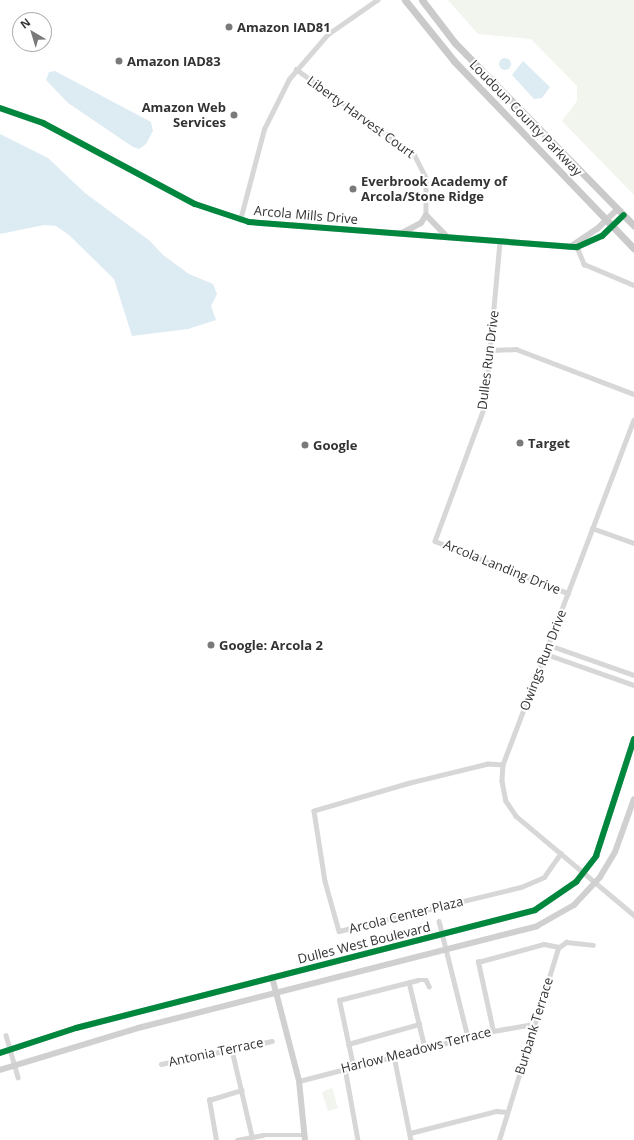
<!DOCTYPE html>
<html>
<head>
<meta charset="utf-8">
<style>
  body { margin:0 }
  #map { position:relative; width:634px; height:1140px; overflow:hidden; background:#fff; font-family:"Open Sans",sans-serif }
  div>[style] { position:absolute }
  .green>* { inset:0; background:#f1f5ed }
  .water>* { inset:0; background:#ddebf3 }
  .round { border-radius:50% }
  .street>* { height:4.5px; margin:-2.25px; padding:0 2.25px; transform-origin:2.25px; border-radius:2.25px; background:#d7d7d7 }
  .secondary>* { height:6px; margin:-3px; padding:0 3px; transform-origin:3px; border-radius:3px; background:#d0d0d0 }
  .primary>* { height:7px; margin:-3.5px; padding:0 3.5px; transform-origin:3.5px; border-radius:3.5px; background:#cacaca }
  .cycleway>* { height:6px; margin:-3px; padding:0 3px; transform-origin:3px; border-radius:3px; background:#00873e }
  .dots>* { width:11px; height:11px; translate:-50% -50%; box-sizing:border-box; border:2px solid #fff; border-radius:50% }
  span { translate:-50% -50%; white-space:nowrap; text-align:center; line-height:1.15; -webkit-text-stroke:4px #fff; paint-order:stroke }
  .poi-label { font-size:13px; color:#333; font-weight:700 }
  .left { translate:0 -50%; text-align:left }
  .right { translate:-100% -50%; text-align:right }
  .street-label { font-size:13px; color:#333 }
  .north { position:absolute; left:12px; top:12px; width:40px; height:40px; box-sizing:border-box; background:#fff; border:1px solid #adadad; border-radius:50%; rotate:322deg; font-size:11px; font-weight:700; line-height:16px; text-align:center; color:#333 }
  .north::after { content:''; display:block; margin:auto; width:14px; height:18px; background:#7a7a7a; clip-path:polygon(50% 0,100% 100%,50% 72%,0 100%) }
</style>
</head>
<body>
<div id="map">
  <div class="green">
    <i style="clip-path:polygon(448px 0,634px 0,634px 195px,562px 121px,577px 101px,577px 86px,531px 39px,478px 34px)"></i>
    <i style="clip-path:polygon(332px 1088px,338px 1108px,328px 1111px,322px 1092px)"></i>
  </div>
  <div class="water">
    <i class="round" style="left:499px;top:58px;width:12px;height:12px"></i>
    <i style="clip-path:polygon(523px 61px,550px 87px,542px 98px,534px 99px,512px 75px)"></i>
    <i style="clip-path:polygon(55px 71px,151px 122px,153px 131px,146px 144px,139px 149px,133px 147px,68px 103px,46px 80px,49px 72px)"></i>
    <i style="clip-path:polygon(0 134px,48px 158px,85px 193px,150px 241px,163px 255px,189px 274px,213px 284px,217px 294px,211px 306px,216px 320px,188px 329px,132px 336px,114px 279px,69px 235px,56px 226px,44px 225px,0 234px)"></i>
  </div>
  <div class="street">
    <i style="left:296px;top:69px;width:145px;rotate:35.8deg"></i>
    <i style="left:414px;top:154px;width:27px;rotate:63deg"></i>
    <i style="left:426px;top:178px;width:37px;rotate:90deg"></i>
    <i style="left:240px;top:220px;width:94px;rotate:-75.2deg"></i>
    <i style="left:264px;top:129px;width:56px;rotate:-63.4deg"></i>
    <i style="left:289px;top:79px;width:60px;rotate:-49.1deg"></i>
    <i style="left:328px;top:34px;width:60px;rotate:-34.8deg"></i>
    <i style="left:500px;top:242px;width:165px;rotate:95.2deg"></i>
    <i style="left:485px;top:406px;width:144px;rotate:110.3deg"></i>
    <i style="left:435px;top:541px;width:143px;rotate:21.4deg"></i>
    <i style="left:576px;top:244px;width:22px;rotate:68deg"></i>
    <i style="left:584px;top:264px;width:54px;rotate:22.8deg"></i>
    <i style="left:491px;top:350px;width:25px;rotate:-2deg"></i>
    <i style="left:516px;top:349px;width:126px;rotate:20.9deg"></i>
    <i style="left:634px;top:420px;width:369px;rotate:110.8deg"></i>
    <i style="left:503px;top:765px;width:16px;rotate:94deg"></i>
    <i style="left:502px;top:781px;width:20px;rotate:79deg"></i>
    <i style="left:506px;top:801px;width:18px;rotate:56deg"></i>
    <i style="left:516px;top:816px;width:154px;rotate:40deg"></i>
    <i style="left:592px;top:528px;width:45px;rotate:19.7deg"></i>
    <i style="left:549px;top:645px;width:90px;rotate:19.4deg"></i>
    <i style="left:546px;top:654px;width:93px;rotate:19.4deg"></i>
    <i style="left:503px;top:765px;width:15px;rotate:-176deg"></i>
    <i style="left:488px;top:764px;width:80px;rotate:166.3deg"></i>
    <i style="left:410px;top:783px;width:100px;rotate:163.7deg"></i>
    <i style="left:314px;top:811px;width:71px;rotate:81.1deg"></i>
    <i style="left:325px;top:881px;width:52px;rotate:74.4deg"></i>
    <i style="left:339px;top:931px;width:187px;rotate:-13.6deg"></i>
    <i style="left:521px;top:887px;width:25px;rotate:-23deg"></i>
    <i style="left:544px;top:877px;width:29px;rotate:-55deg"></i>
    <i style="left:439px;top:921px;width:120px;rotate:76deg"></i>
    <i style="left:409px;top:982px;width:68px;rotate:76.4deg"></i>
    <i style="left:493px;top:1031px;width:71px;rotate:-102.3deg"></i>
    <i style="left:478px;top:962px;width:68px;rotate:-15.3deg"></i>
    <i style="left:544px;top:944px;width:15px;rotate:11deg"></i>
    <i style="left:6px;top:1035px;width:44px;rotate:74.1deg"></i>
    <i style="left:348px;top:1044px;width:74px;rotate:-15.7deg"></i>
    <i style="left:232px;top:1050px;width:88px;rotate:76.9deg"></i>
    <i style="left:394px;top:1056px;width:86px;rotate:78.6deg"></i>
    <i style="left:161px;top:1064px;width:113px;rotate:-11.7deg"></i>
    <i style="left:353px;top:1066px;width:67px;rotate:-102deg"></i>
    <i style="left:339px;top:1000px;width:81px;rotate:-14.2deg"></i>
    <i style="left:418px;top:980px;width:8px"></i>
    <i style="left:426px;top:980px;width:7px;rotate:63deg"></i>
    <i style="left:345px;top:1068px;width:73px;rotate:79.8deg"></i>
    <i style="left:299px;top:1081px;width:200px;rotate:-14.5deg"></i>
    <i style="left:493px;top:1031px;width:42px;rotate:-9.7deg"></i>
    <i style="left:410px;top:1133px;width:89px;rotate:-14.3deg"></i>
    <i style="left:496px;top:1111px;width:11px;rotate:5deg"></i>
    <i style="left:216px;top:1140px;width:41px;rotate:-99.9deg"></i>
    <i style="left:209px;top:1100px;width:34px;rotate:-17deg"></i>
    <i style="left:237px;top:1140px;width:26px;rotate:-11deg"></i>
    <i style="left:263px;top:1135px;width:42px"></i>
    <i style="left:499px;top:1140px;width:201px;rotate:-72.9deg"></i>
    <i style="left:558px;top:948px;width:10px;rotate:-37deg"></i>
    <i style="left:566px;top:942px;width:27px;rotate:6deg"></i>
  </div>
  <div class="secondary">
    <i style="left:0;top:108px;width:46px;rotate:19.2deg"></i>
    <i style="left:43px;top:123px;width:172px;rotate:28.1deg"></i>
    <i style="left:195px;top:204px;width:57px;rotate:18.4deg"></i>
    <i style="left:249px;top:222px;width:329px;rotate:4.4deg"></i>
    <i style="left:577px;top:247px;width:27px;rotate:-24deg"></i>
    <i style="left:602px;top:236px;width:30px;rotate:-44deg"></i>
    <i style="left:402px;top:233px;width:21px;rotate:-28deg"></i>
    <i style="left:421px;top:223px;width:9px;rotate:-58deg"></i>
    <i style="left:426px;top:215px;width:29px;rotate:46deg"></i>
    <i style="left:570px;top:247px;width:32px;rotate:-34deg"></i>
    <i style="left:597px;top:229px;width:29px;rotate:-44deg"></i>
    <i style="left:272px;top:977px;width:107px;rotate:75.4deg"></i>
    <i style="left:299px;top:1081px;width:59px;rotate:84.2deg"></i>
    <i style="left:0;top:1053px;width:80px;rotate:-18.2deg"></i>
    <i style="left:76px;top:1028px;width:474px;rotate:-14.4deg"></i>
    <i style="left:535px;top:910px;width:50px;rotate:-34.3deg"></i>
    <i style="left:576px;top:882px;width:33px;rotate:-52deg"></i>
    <i style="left:596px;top:856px;width:123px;rotate:-72deg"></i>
    <i style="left:0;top:1070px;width:144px;rotate:-16.9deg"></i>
    <i style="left:138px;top:1028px;width:412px;rotate:-14.3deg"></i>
    <i style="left:537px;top:926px;width:43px;rotate:-29.6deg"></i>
    <i style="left:574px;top:905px;width:38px;rotate:-47deg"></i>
    <i style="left:600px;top:877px;width:29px;rotate:-59deg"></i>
    <i style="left:615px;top:852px;width:56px;rotate:-70.3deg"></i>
  </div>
  <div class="primary">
    <i style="left:405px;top:0;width:78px;rotate:51.2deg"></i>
    <i style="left:454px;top:61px;width:260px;rotate:46.2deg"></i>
    <i style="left:422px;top:0;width:54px;rotate:52.5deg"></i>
    <i style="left:455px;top:43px;width:256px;rotate:45.6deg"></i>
  </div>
  <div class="cycleway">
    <i style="left:0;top:108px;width:46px;rotate:19.2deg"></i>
    <i style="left:43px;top:123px;width:172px;rotate:28.1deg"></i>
    <i style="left:195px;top:204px;width:57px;rotate:18.4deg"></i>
    <i style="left:249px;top:222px;width:329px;rotate:4.4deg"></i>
    <i style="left:577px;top:247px;width:27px;rotate:-24deg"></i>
    <i style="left:602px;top:236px;width:30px;rotate:-44deg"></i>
    <i style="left:0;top:1053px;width:80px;rotate:-18.2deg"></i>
    <i style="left:76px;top:1028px;width:474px;rotate:-14.4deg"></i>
    <i style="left:535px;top:910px;width:50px;rotate:-34.3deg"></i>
    <i style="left:576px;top:882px;width:33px;rotate:-52deg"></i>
    <i style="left:596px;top:856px;width:123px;rotate:-72deg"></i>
  </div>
  <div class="dots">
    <i style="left:229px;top:27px;background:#7a7a7a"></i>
    <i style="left:119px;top:61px;background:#7a7a7a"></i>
    <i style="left:234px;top:115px;background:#7a7a7a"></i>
    <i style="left:353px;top:189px;background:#7a7a7a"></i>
    <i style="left:520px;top:443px;background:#7a7a7a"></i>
    <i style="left:305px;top:445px;background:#7a7a7a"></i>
    <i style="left:211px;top:645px;background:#7a7a7a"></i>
  </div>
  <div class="poi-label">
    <span class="left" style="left:237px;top:27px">Amazon IAD81</span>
    <span class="left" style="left:127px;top:61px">Amazon IAD83</span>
    <span class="right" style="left:226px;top:115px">Amazon Web<br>Services</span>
    <span class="left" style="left:361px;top:189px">Everbrook Academy of<br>Arcola/Stone Ridge</span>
    <span class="left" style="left:528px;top:443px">Target</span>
    <span class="left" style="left:313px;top:445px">Google</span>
    <span class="left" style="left:219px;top:645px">Google: Arcola 2</span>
  </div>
  <div class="street-label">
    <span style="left:361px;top:117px;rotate:36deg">Liberty Harvest Court</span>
    <span style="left:526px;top:118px;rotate:46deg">Loudoun County Parkway</span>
    <span style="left:306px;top:215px;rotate:5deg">Arcola Mills Drive</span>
    <span style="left:488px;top:360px;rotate:-83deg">Dulles Run Drive</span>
    <span style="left:502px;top:567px;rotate:22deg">Arcola Landing Drive</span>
    <span style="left:543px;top:660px;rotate:-69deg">Owings Run Drive</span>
    <span style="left:406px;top:915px;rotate:-14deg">Arcola Center Plaza</span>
    <span style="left:364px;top:943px;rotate:-14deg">Dulles West Boulevard</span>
    <span style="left:534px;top:1026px;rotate:-73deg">Burbank Terrace</span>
    <span style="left:416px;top:1050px;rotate:-14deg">Harlow Meadows Terrace</span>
    <span style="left:216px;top:1052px;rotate:-12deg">Antonia Terrace</span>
  </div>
  <div class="north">N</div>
</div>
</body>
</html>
